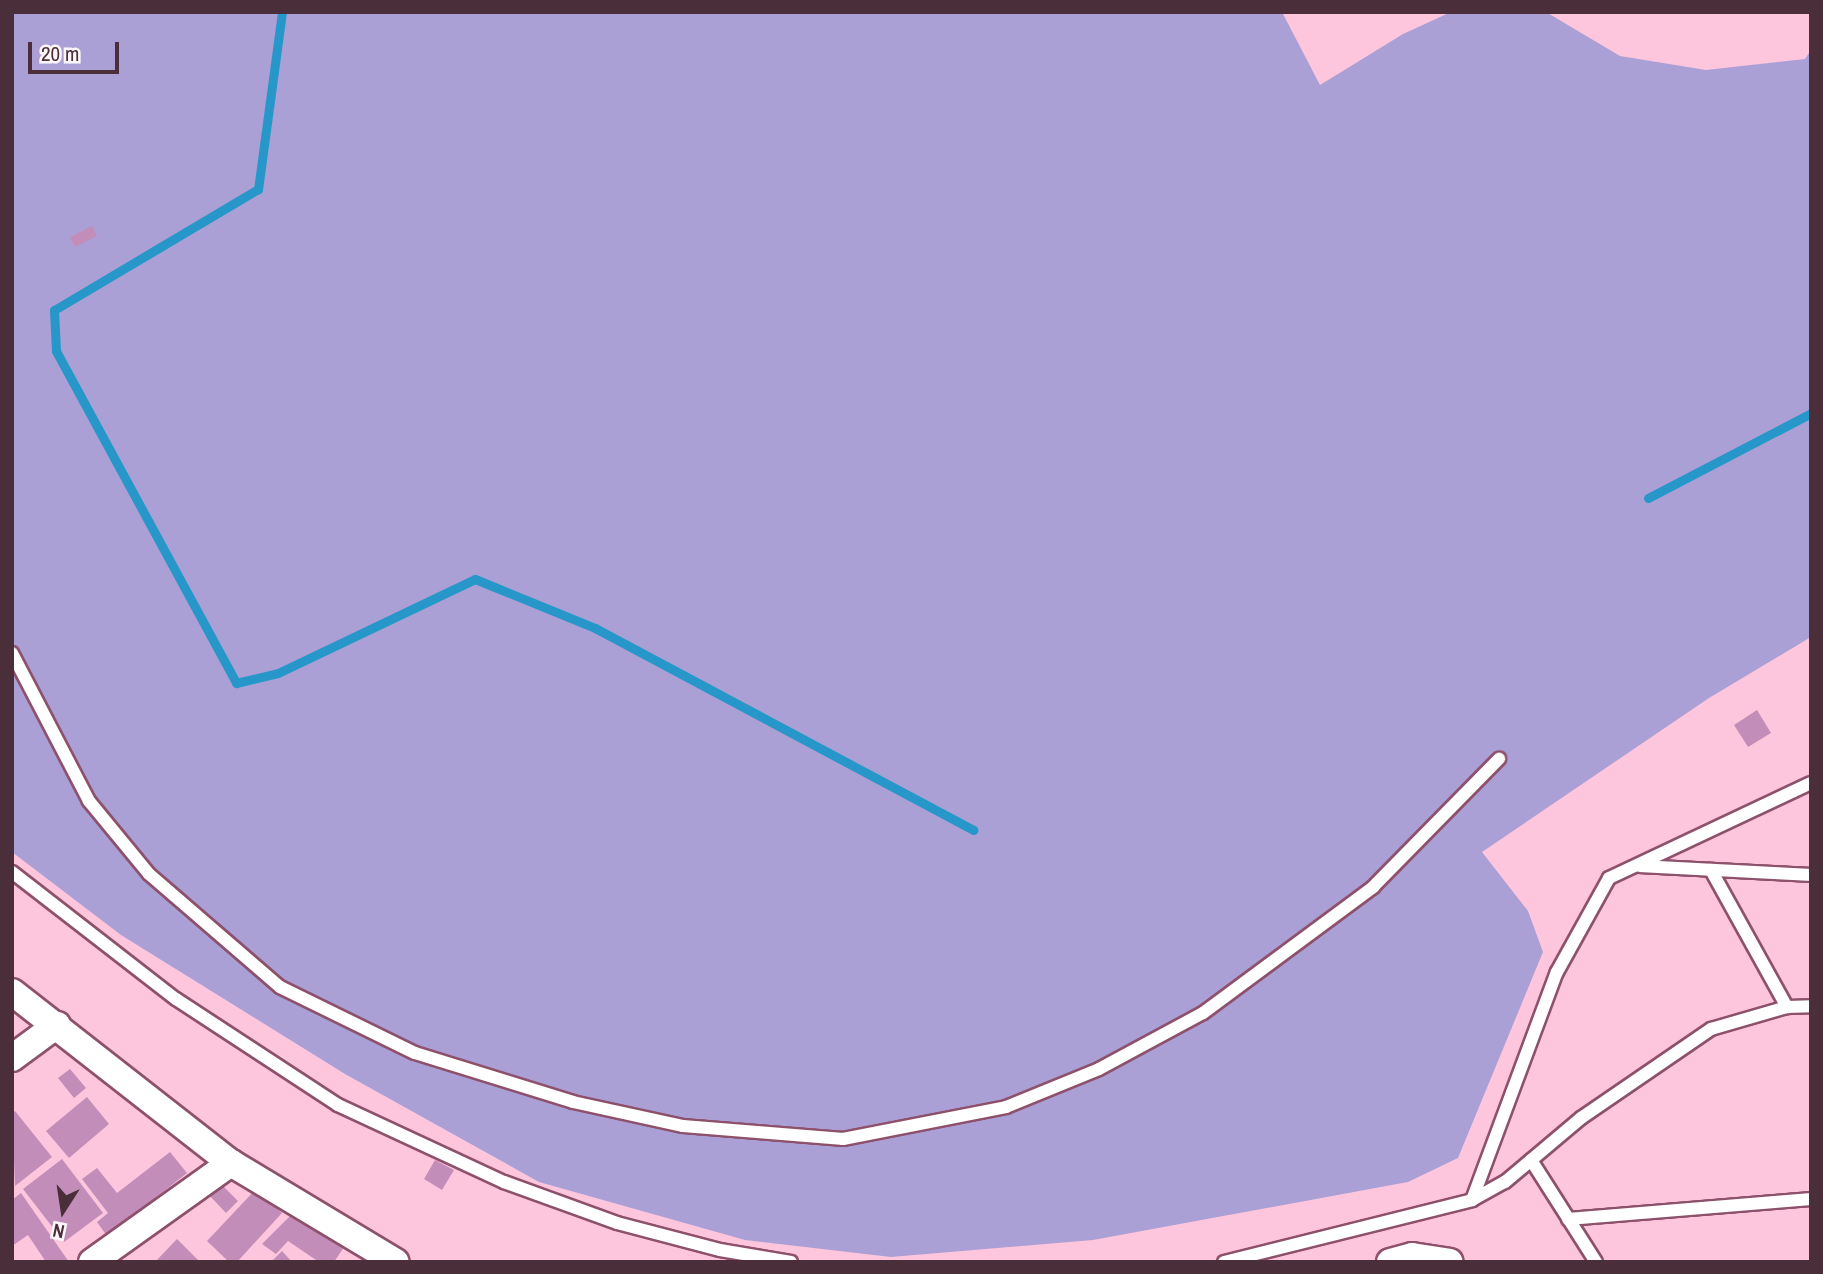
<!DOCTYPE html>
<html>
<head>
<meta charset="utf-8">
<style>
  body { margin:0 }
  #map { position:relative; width:1823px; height:1274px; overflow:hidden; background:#fec6dc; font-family:"Archivo Narrow",sans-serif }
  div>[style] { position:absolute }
  .green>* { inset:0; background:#aaa0d6 }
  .stream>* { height:9px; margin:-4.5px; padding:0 4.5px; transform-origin:4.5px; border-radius:4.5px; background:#2797c9 }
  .building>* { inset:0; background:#c38db9 }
  .roads { filter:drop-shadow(2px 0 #8e516c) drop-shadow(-2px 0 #8e516c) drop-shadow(0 2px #8e516c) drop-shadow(0 -2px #8e516c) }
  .service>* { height:12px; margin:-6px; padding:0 6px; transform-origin:6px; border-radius:6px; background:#fff }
  .minor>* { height:26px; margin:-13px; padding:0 13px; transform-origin:13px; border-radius:13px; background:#fff }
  span { translate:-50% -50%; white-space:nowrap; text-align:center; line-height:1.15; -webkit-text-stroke:7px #fef7fa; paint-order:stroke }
  .frame { position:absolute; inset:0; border:14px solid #4a2e3a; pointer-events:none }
  .north { position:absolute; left:28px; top:1176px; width:70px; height:70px; -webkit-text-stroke:5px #fef7fa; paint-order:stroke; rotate:192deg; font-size:19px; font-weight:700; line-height:28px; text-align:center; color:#4a2e3a }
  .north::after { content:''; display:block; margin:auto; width:24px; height:32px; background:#4a2e3a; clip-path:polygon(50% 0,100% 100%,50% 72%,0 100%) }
  .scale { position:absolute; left:28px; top:42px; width:91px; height:32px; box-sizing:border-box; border:4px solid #4a2e3a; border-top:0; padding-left:9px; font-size:21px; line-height:24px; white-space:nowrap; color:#4a2e3a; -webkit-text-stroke:5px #fef7fa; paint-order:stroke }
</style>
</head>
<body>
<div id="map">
  <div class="green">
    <i style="clip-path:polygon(12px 12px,1282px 12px,1320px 85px,1403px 34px,1451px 12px,1546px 12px,1620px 56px,1706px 70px,1805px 59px,1811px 50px,1811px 637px,1709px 698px,1482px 852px,1528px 911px,1543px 952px,1458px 1158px,1408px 1182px,1093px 1240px,891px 1257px,745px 1240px,539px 1182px,345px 1074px,121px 935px,12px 852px)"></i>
  </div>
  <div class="stream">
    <i style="left:282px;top:12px;width:179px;rotate:97.7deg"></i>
    <i style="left:258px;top:189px;width:237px;rotate:149.3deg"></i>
    <i style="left:54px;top:310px;width:41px;rotate:87.2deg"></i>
    <i style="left:56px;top:351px;width:378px;rotate:61.5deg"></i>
    <i style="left:236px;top:683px;width:43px;rotate:-13.4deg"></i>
    <i style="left:278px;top:673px;width:218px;rotate:-25.5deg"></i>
    <i style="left:475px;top:579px;width:130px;rotate:22.2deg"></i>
    <i style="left:595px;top:628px;width:429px;rotate:28.1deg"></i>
    <i style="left:1648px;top:498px;width:184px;rotate:-27.5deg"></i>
  </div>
  <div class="building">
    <i style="clip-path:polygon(92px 226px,97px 236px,75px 247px,70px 237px)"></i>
    <i style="clip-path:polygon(1757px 710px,1771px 733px,1748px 747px,1734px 725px)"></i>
    <i style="clip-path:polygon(70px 1069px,86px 1088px,74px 1098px,58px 1078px)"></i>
    <i style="clip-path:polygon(87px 1097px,109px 1124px,69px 1158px,46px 1131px)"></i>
    <i style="clip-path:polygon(15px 1111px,52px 1157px,15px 1186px,12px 1113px)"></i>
    <i style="clip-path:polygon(170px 1152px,187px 1173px,107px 1236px,97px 1222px,108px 1213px,82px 1179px,97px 1168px,117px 1193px)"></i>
    <i style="clip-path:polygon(62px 1159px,103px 1213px,64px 1242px,23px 1189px)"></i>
    <i style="clip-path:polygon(435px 1160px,454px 1170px,442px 1190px,424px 1179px)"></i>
    <i style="clip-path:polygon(220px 1183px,238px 1201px,226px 1213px,209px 1195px)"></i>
    <i style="clip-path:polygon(256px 1189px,282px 1213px,237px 1262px,229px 1262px,207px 1241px)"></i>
    <i style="clip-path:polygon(21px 1193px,69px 1262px,46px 1262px,28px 1235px,12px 1246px,12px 1200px)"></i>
    <i style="clip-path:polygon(293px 1213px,344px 1247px,334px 1262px,319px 1262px,288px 1241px,276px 1254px,262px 1244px)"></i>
    <i style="clip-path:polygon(177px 1239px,200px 1262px,155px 1262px)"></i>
    <i style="clip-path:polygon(282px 1251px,292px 1262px,271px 1262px)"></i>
  </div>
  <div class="roads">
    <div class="service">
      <i style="left:12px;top:653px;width:167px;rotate:62.5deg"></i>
      <i style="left:89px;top:801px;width:94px;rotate:50.6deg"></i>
      <i style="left:149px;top:874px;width:173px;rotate:40.8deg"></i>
      <i style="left:280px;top:987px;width:150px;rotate:26.1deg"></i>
      <i style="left:415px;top:1053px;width:165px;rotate:17.2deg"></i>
      <i style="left:573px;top:1102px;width:113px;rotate:12.3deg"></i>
      <i style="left:683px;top:1126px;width:161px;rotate:4.6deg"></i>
      <i style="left:843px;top:1139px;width:166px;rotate:-11.1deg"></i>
      <i style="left:1006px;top:1107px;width:100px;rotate:-22.2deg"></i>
      <i style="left:1099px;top:1069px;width:118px;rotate:-28.3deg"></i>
      <i style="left:1203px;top:1013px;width:212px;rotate:-36.5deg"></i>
      <i style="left:1373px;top:887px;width:180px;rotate:-45.5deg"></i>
      <i style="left:1640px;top:866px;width:171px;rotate:3deg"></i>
      <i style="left:1711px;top:870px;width:157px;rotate:61deg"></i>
      <i style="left:12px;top:872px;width:207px;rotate:37.8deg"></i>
      <i style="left:176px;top:999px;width:194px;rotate:33.2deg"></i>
      <i style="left:338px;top:1105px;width:183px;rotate:24.9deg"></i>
      <i style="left:504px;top:1182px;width:120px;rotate:19.9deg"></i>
      <i style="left:617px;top:1223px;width:106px;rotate:14.7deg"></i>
      <i style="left:720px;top:1250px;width:72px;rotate:9.6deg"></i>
      <i style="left:1531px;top:1160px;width:121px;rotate:57.5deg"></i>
      <i style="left:1472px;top:1200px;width:243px;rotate:-69.6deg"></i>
      <i style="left:1557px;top:972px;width:107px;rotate:-61deg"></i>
      <i style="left:1609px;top:878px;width:223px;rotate:-25.2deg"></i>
      <i style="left:1568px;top:1219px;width:244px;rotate:-4.7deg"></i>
      <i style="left:1224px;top:1262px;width:256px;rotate:-14deg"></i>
      <i style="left:1472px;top:1200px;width:38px;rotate:-29deg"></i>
      <i style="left:1505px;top:1182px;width:99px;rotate:-40.1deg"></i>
      <i style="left:1581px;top:1118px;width:158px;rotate:-34.4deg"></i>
      <i style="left:1711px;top:1029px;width:79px;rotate:-16.1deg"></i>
      <i style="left:1787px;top:1007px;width:24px;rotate:-2deg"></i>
    </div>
    <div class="minor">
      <i style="left:12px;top:992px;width:278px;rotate:38deg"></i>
      <i style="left:231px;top:1163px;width:192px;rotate:31deg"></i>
      <i style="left:12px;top:1058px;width:56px;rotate:-36.3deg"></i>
      <i style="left:92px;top:1262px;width:171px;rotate:-35.5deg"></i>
      <i style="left:1390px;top:1262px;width:23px;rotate:-15deg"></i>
      <i style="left:1412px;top:1256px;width:38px;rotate:9deg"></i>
    </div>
  </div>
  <div class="frame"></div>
  <div class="north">N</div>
  <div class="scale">20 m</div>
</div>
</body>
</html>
